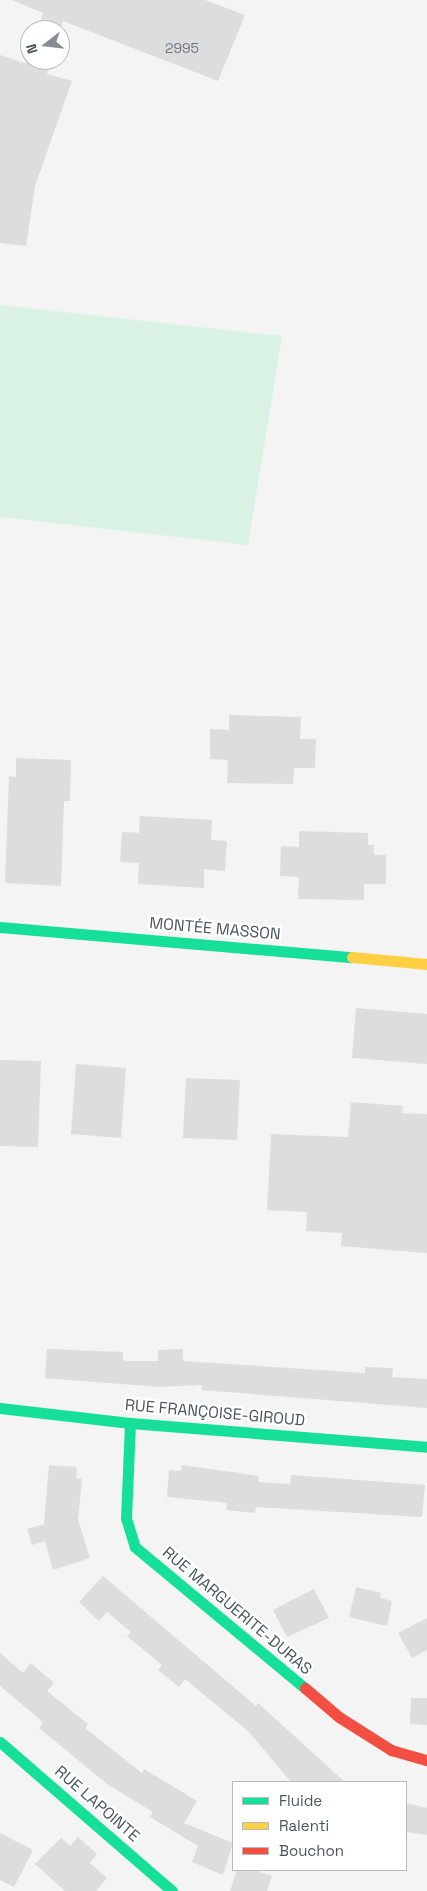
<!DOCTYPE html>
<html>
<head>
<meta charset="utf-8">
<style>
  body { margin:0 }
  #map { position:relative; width:427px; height:1891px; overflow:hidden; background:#f4f4f4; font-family:"Space Grotesk",sans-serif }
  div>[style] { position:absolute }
  .green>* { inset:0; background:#d9f2e3 }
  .building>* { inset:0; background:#ddddde }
  .fast>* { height:11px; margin:-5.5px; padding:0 5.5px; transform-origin:5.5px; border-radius:5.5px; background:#16e098 }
  .slow>* { height:11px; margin:-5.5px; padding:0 5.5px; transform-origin:5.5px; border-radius:5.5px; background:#ffcf43 }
  .jam>* { height:11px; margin:-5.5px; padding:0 5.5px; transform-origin:5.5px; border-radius:5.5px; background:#f24e42 }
  span { translate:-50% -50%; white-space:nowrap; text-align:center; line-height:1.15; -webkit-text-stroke:4.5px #fff; paint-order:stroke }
  .number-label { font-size:14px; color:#707881 }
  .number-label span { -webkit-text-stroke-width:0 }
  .street-label { font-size:16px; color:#4a5661 }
  .legend { position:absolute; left:232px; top:1781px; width:175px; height:90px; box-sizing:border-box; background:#fff; border:1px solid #b7bbc0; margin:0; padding:6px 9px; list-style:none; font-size:15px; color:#4a5661 }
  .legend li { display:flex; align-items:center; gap:10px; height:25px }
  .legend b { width:25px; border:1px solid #b7bbc0 }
  .north { position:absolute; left:20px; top:20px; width:50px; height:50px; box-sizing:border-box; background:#fff; border:1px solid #b7bbc0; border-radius:50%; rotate:254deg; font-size:14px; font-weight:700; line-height:20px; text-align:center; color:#4a5661 }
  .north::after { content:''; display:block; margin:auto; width:18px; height:22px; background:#868d94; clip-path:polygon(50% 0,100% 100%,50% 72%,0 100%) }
</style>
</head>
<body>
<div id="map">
  <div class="green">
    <i style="clip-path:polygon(0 305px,282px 336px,248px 545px,0 517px)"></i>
  </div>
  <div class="building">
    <i style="clip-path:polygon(12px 0,205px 0,245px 15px,218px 81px,63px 21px,60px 30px,37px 30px,43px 13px)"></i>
    <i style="clip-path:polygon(0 55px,25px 63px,51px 60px,47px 74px,72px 81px,35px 186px,26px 246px,0 243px)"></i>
    <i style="clip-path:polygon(229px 715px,301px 717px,300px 739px,316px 739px,315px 768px,294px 768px,293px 784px,227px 783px,228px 760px,210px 759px,210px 729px,229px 730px)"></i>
    <i style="clip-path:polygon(16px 758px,71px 760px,70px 801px,64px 801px,61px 886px,5px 883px,9px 776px,16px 777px)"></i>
    <i style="clip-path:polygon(140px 816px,212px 820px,211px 840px,227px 841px,225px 871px,204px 869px,204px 888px,138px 884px,139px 863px,120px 862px,122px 832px,139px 833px)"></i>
    <i style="clip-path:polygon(299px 831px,368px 833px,368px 845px,374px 845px,374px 855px,386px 855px,386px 884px,364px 884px,364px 900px,298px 899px,299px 877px,280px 876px,281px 846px,299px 847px)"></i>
    <i style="clip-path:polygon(356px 1008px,427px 1014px,427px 1064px,352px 1058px)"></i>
    <i style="clip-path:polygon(0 1060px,41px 1061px,38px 1147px,0 1146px)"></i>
    <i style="clip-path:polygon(76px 1064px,126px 1068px,121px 1138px,71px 1134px)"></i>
    <i style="clip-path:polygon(186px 1078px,240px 1080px,237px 1140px,183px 1138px)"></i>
    <i style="clip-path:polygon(351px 1102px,403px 1106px,402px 1113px,427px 1114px,427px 1253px,341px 1246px,342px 1233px,306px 1231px,307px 1212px,267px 1210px,271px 1134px,348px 1137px)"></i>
    <i style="clip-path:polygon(47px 1349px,123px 1352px,123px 1361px,158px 1361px,158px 1350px,183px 1349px,183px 1361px,365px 1373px,365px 1367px,393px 1368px,392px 1377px,427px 1379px,427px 1408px,202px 1390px,202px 1385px,159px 1387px,45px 1378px)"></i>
    <i style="clip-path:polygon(49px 1465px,77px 1467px,76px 1478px,82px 1479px,78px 1520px,90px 1558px,53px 1570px,45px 1541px,32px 1545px,27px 1529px,44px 1524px)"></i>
    <i style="clip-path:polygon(182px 1465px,259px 1476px,258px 1482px,290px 1484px,291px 1475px,425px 1485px,422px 1517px,256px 1507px,255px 1513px,226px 1510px,227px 1503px,167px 1497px,169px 1470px,181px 1471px)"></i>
    <i style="clip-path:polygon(103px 1576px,256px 1706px,258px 1703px,345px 1782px,291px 1782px,249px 1732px,185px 1679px,179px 1687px,158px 1670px,162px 1665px,127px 1636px,131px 1632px,107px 1612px,99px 1621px,79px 1602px)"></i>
    <i style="clip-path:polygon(356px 1587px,381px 1593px,380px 1598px,392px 1601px,387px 1626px,349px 1617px)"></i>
    <i style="clip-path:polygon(314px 1589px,329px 1618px,287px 1637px,273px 1610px)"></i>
    <i style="clip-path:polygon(427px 1618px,427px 1650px,412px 1658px,398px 1633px)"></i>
    <i style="clip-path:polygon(0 1653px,23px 1673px,31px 1663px,54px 1683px,47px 1691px,88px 1724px,85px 1728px,142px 1773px,144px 1769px,197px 1801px,184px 1823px,233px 1843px,223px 1875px,192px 1862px,198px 1846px,150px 1817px,153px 1812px,107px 1784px,39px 1728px,43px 1722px,0 1686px)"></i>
    <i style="clip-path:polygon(411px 1698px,427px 1698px,427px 1725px,410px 1724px)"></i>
    <i style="clip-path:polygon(406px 1803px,427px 1808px,427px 1835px,406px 1832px)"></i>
    <i style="clip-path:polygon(0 1833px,33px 1850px,14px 1887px,0 1880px)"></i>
    <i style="clip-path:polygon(78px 1837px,97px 1854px,90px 1863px,107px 1878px,96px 1891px,65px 1891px,35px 1864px,61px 1838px,70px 1846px)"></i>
    <i style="clip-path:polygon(237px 1870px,254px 1870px,272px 1876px,267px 1891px,230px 1891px)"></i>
  </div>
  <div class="fast">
    <i style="left:0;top:927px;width:353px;rotate:4.9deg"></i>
    <i style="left:0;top:1408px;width:131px;rotate:6.6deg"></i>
    <i style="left:130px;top:1423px;width:298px;rotate:4.6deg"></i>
    <i style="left:130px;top:1423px;width:95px;rotate:92.4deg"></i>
    <i style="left:126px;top:1518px;width:30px;rotate:73deg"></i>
    <i style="left:135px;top:1547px;width:221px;rotate:39.7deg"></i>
    <i style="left:0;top:1742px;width:228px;rotate:40.9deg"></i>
  </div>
  <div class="slow">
    <i style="left:352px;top:957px;width:75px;rotate:5.3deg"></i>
  </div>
  <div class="jam">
    <i style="left:305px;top:1688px;width:45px;rotate:40.5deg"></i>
    <i style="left:339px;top:1717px;width:62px;rotate:32.4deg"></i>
    <i style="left:391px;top:1750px;width:37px;rotate:16deg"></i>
  </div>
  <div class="number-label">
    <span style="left:182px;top:48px">2995</span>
  </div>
  <div class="street-label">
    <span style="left:215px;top:929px;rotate:5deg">MONTÉE MASSON</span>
    <span style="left:215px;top:1413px;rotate:5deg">RUE FRANÇOISE-GIROUD</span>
    <span style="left:237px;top:1611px;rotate:40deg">RUE MARGUERITE-DURAS</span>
    <span style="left:97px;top:1804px;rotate:41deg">RUE LAPOINTE</span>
  </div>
  <ul class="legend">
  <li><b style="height:6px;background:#16e098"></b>Fluide</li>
  <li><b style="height:6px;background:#ffcf43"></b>Ralenti</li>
  <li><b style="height:6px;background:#f24e42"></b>Bouchon</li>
  </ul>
  <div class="north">N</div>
</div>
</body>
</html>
